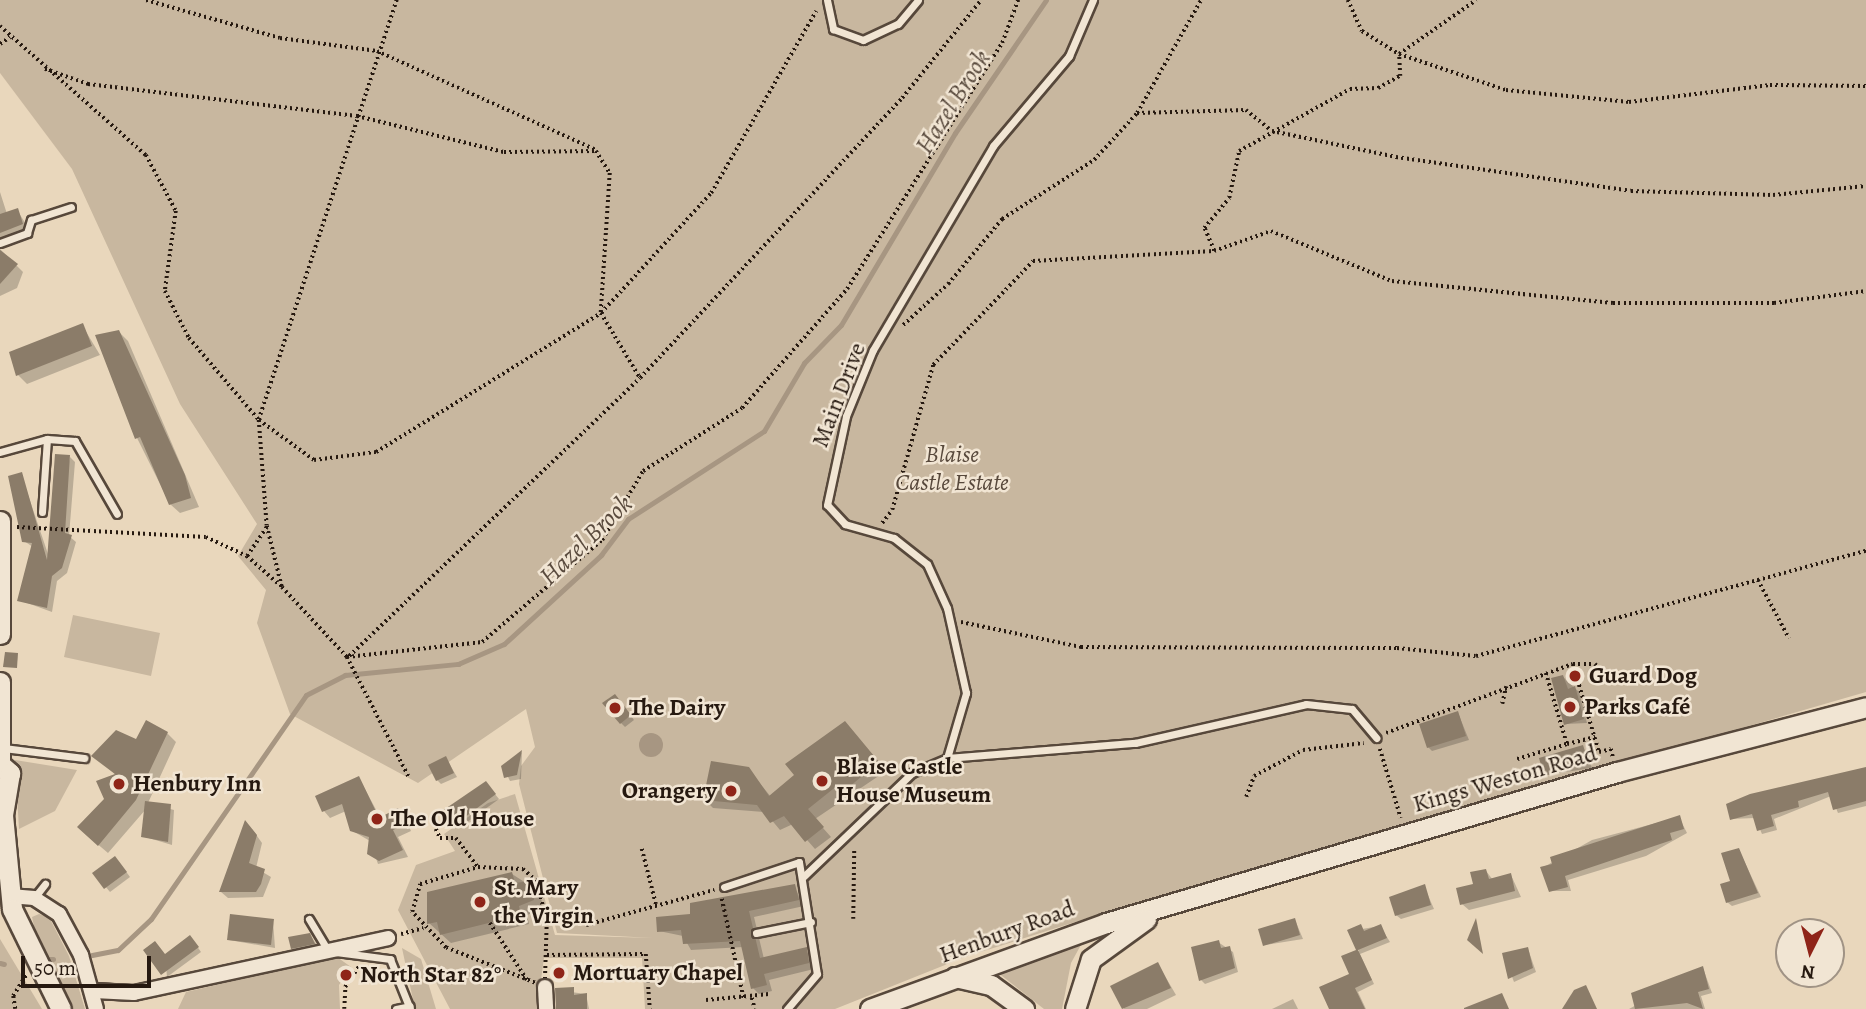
<!DOCTYPE html>
<html>
<head>
<meta charset="utf-8">
<style>
  body { margin:0 }
  #map { position:relative; width:1866px; height:1009px; overflow:hidden; background:#e9d7bc; font-family:Alegreya,serif }
  div>[style] { position:absolute }
  .green>* { inset:0; background:#c8b79f }
  .water>* { inset:0; background:#a79682 }
  .round { border-radius:50% }
  .shadow>* { inset:0; background:#0003 }
  .stream>* { height:5px; margin:-2.5px; padding:0 2.5px; transform-origin:2.5px; border-radius:2.5px; background:#a79682 }
  .building>* { inset:0; background:#8b7c69 }
  .path>* { height:3.5px; margin-top:-1.75px; transform-origin:0; background:repeating-linear-gradient(90deg,#261910 0 2px,transparent 0 5.5px) }
  .roads { filter:drop-shadow(2px 0 #57483b) drop-shadow(-2px 0 #57483b) drop-shadow(0 2px #57483b) drop-shadow(0 -2px #57483b) }
  .service>* { height:7px; margin:-3.5px; padding:0 3.5px; transform-origin:3.5px; border-radius:3.5px; background:#f1e5d3 }
  .minor>* { height:14px; margin:-7px; padding:0 7px; transform-origin:7px; border-radius:7px; background:#f1e5d3 }
  .secondary>* { height:19px; margin:-9.5px; padding:0 9.5px; transform-origin:9.5px; border-radius:9.5px; background:#f1e5d3 }
  .dots>* { width:19px; height:19px; translate:-50% -50%; box-sizing:border-box; border:4px solid #f1e5d3; border-radius:50% }
  span { translate:-50% -50%; white-space:nowrap; text-align:center; line-height:1.15; -webkit-text-stroke:5px #f1e5d3; paint-order:stroke }
  .street-label { font-size:24px; color:#261910 }
  .park-label { font-size:24px; color:#57483b; font-style:italic }
  .poi-label { font-size:24px; color:#261910; font-weight:700 }
  .left { translate:0 -50%; text-align:left }
  .right { translate:-100% -50%; text-align:right }
  .water-label { font-size:26px; color:#5a4b3e; font-style:italic }
  .north { position:absolute; left:1775px; top:918px; width:70px; height:70px; box-sizing:border-box; background:#f1e5d3; border:2px solid #a09385; border-radius:50%; rotate:186deg; font-size:19px; font-weight:700; line-height:28px; text-align:center; color:#261910 }
  .north::after { content:''; display:block; margin:auto; width:24px; height:32px; background:#8f2418; clip-path:polygon(50% 0,100% 100%,50% 72%,0 100%) }
  .scale { position:absolute; left:21px; top:956px; width:130px; height:32px; box-sizing:border-box; border:4px solid #261910; border-top:0; padding-left:9px; font-size:21px; line-height:24px; white-space:nowrap; color:#261910; -webkit-text-stroke:5px #f1e5d3; paint-order:stroke }
</style>
</head>
<body>
<div id="map">
  <div class="green">
    <i style="clip-path:polygon(0 0,1866px 0,1866px 692px,1113px 910px,965px 957px,835px 1009px,645px 1009px,642px 958px,544px 958px,537px 1009px,450px 1009px,398px 910px,416px 865px,455px 851px,444px 834px,488px 803px,515px 794px,555px 935px,653px 938px,557px 933px,519px 784px,521px 766px,535px 747px,526px 709px,418px 783px,290px 714px,257px 623px,266px 590px,238px 556px,257px 524px,180px 404px,72px 169px,0 73px)"></i>
    <i style="clip-path:polygon(73px 615px,160px 633px,151px 676px,64px 657px)"></i>
    <i style="clip-path:polygon(15px 760px,77px 770px,55px 811px,19px 829px)"></i>
    <i style="clip-path:polygon(39px 914px,49px 917px,69px 956px,85px 1009px,66px 1009px,44px 964px,53px 963px,39px 949px,32px 917px)"></i>
    <i style="clip-path:polygon(0 939px,42px 1009px,0 1009px)"></i>
    <i style="clip-path:polygon(1082px 943px,1071px 963px,1062px 1009px,1044px 1009px,997px 972px)"></i>
    <i style="clip-path:polygon(402px 948px,421px 959px,436px 1009px,415px 1009px)"></i>
    <i style="clip-path:polygon(337px 957px,351px 967px,339px 985px,340px 1009px,178px 1009px,186px 992px)"></i>
  </div>
  <div class="water">
    <i class="round" style="left:639px;top:733px;width:24px;height:24px"></i>
  </div>
  <div class="shadow">
    <i style="clip-path:polygon(0 192px,7px 214px,17px 210px,29px 229px,0 248px)"></i>
    <i style="clip-path:polygon(0 249px,23px 272px,17px 288px,0 296px)"></i>
    <i style="clip-path:polygon(82px 325px,100px 355px,27px 384px,18px 375px)"></i>
    <i style="clip-path:polygon(119px 332px,128px 341px,199px 507px,180px 513px,170px 504px,137px 438px)"></i>
    <i style="clip-path:polygon(70px 457px,75px 462px,69px 536px,76px 542px,67px 573px,57px 581px,52px 612px,19px 600px,33px 547px,24px 541px,21px 474px,49px 557px)"></i>
    <i style="clip-path:polygon(1563px 677px,1579px 692px,1587px 723px,1566px 724px)"></i>
    <i style="clip-path:polygon(619px 700px,634px 720px,625px 727px,621px 723px)"></i>
    <i style="clip-path:polygon(1458px 713px,1469px 740px,1432px 751px,1428px 747px)"></i>
    <i style="clip-path:polygon(853px 732px,886px 771px,815px 819px,831px 837px,815px 849px,793px 824px,780px 830px,765px 812px,713px 808px,705px 800px,712px 763px,748px 769px,771px 797px)"></i>
    <i style="clip-path:polygon(167px 733px,176px 742px,148px 803px,174px 810px,172px 845px,142px 836px,146px 809px,108px 853px,88px 836px,116px 775px,94px 756px)"></i>
    <i style="clip-path:polygon(1583px 747px,1592px 768px,1546px 775px)"></i>
    <i style="clip-path:polygon(522px 752px,521px 779px,510px 781px,503px 767px)"></i>
    <i style="clip-path:polygon(446px 758px,457px 777px,441px 784px,437px 780px)"></i>
    <i style="clip-path:polygon(1866px 769px,1866px 806px,1838px 813px,1831px 796px,1774px 819px,1777px 830px,1762px 834px,1755px 818px,1731px 819px,1728px 806px)"></i>
    <i style="clip-path:polygon(359px 778px,381px 819px,398px 810px,404px 816px,411px 831px,398px 837px,408px 857px,378px 864px,370px 841px,351px 830px,346px 811px,330px 818px,324px 811px,317px 797px)"></i>
    <i style="clip-path:polygon(490px 788px,499px 799px,459px 828px,455px 824px)"></i>
    <i style="clip-path:polygon(1679px 817px,1687px 833px,1646px 856px,1568px 880px,1571px 891px,1550px 891px,1542px 868px,1592px 840px)"></i>
    <i style="clip-path:polygon(252px 829px,262px 843px,256px 868px,271px 877px,263px 897px,228px 898px,221px 892px)"></i>
    <i style="clip-path:polygon(1739px 850px,1761px 897px,1732px 906px,1727px 902px)"></i>
    <i style="clip-path:polygon(119px 862px,130px 877px,110px 892px,94px 873px)"></i>
    <i style="clip-path:polygon(1486px 871px,1493px 880px,1511px 875px,1521px 897px,1469px 910px,1462px 904px)"></i>
    <i style="clip-path:polygon(512px 874px,540px 892px,543px 909px,527px 915px,529px 924px,451px 943px,429px 923px)"></i>
    <i style="clip-path:polygon(794px 886px,804px 906px,754px 917px,764px 959px,806px 949px,814px 969px,769px 980px,772px 991px,759px 994px,753px 988px,743px 947px,691px 950px,683px 936px,659px 931px)"></i>
    <i style="clip-path:polygon(1424px 886px,1434px 909px,1401px 919px,1396px 915px)"></i>
    <i style="clip-path:polygon(1295px 920px,1303px 939px,1265px 945px)"></i>
    <i style="clip-path:polygon(273px 921px,275px 948px,229px 940px)"></i>
    <i style="clip-path:polygon(1380px 926px,1390px 942px,1360px 954px,1374px 984px,1358px 992px,1366px 1009px,1331px 1009px,1351px 975px,1344px 957px,1359px 951px,1350px 931px)"></i>
    <i style="clip-path:polygon(310px 935px,317px 945px,296px 952px,292px 948px)"></i>
    <i style="clip-path:polygon(194px 942px,201px 952px,167px 977px,165px 955px)"></i>
    <i style="clip-path:polygon(1218px 942px,1233px 952px,1238px 972px,1205px 984px,1201px 980px)"></i>
    <i style="clip-path:polygon(1528px 949px,1536px 972px,1514px 982px,1504px 955px)"></i>
    <i style="clip-path:polygon(1158px 964px,1176px 995px,1147px 1009px,1124px 1009px,1113px 986px)"></i>
    <i style="clip-path:polygon(1703px 968px,1712px 993px,1701px 996px,1705px 1009px,1629px 1009px)"></i>
    <i style="clip-path:polygon(556px 990px,586px 994px,589px 1009px,557px 1009px)"></i>
    <i style="clip-path:polygon(1293px 999px,1298px 1009px,1272px 1009px)"></i>
  </div>
  <div class="stream">
    <i style="left:92px;top:955px;width:26px;rotate:-11deg"></i>
    <i style="left:118px;top:950px;width:45px;rotate:-43.2deg"></i>
    <i style="left:151px;top:919px;width:272px;rotate:-55.3deg"></i>
    <i style="left:306px;top:695px;width:44px;rotate:-27.1deg"></i>
    <i style="left:345px;top:675px;width:114px;rotate:-5.6deg"></i>
    <i style="left:458px;top:664px;width:50px;rotate:-23.5deg"></i>
    <i style="left:504px;top:644px;width:132px;rotate:-42.5deg"></i>
    <i style="left:601px;top:555px;width:45px;rotate:-53.1deg"></i>
    <i style="left:628px;top:519px;width:162px;rotate:-32.9deg"></i>
    <i style="left:764px;top:431px;width:79px;rotate:-59.5deg"></i>
    <i style="left:804px;top:363px;width:53px;rotate:-45.8deg"></i>
    <i style="left:841px;top:325px;width:223px;rotate:-59.3deg"></i>
    <i style="left:955px;top:133px;width:161px;rotate:-55.6deg"></i>
    <i style="left:49px;top:959px;width:4px"></i>
    <i style="left:0;top:963px;width:4px;rotate:14deg"></i>
  </div>
  <div class="building">
    <i style="clip-path:polygon(18px 208px,23px 224px,0 233px,0 214px)"></i>
    <i style="clip-path:polygon(0 250px,18px 264px,0 284px)"></i>
    <i style="clip-path:polygon(83px 323px,92px 346px,16px 376px,9px 352px)"></i>
    <i style="clip-path:polygon(119px 330px,185px 475px,191px 498px,169px 505px,140px 437px,135px 439px,95px 335px)"></i>
    <i style="clip-path:polygon(55px 454px,70px 455px,65px 533px,72px 535px,62px 568px,52px 576px,47px 608px,17px 601px,32px 543px,22px 542px,8px 476px,22px 472px,47px 560px)"></i>
    <i style="clip-path:polygon(5px 652px,18px 653px,17px 668px,3px 667px)"></i>
    <i style="clip-path:polygon(1563px 675px,1568px 689px,1575px 686px,1584px 719px,1564px 725px,1551px 678px)"></i>
    <i style="clip-path:polygon(615px 694px,631px 715px,620px 724px,602px 703px)"></i>
    <i style="clip-path:polygon(1458px 711px,1466px 736px,1427px 748px,1419px 724px)"></i>
    <i style="clip-path:polygon(146px 720px,168px 732px,136px 800px,98px 846px,77px 827px,104px 799px,96px 781px,115px 774px,91px 756px,116px 730px,136px 739px)"></i>
    <i style="clip-path:polygon(845px 721px,879px 762px,843px 792px,838px 785px,808px 809px,824px 827px,805px 842px,784px 816px,770px 823px,757px 805px,703px 800px,711px 761px,749px 767px,769px 796px,794px 775px,785px 764px)"></i>
    <i style="clip-path:polygon(1583px 745px,1589px 764px,1544px 776px,1539px 758px)"></i>
    <i style="clip-path:polygon(522px 750px,517px 775px,504px 778px,501px 766px)"></i>
    <i style="clip-path:polygon(446px 756px,454px 773px,436px 781px,428px 765px)"></i>
    <i style="clip-path:polygon(1866px 767px,1866px 801px,1833px 810px,1828px 792px,1798px 801px,1799px 807px,1771px 815px,1774px 826px,1757px 831px,1752px 814px,1730px 820px,1726px 804px,1750px 794px)"></i>
    <i style="clip-path:polygon(359px 776px,379px 818px,398px 808px,406px 824px,393px 830px,403px 850px,379px 861px,367px 854px,369px 837px,350px 831px,342px 804px,322px 812px,315px 796px)"></i>
    <i style="clip-path:polygon(486px 781px,496px 794px,453px 826px,442px 811px)"></i>
    <i style="clip-path:polygon(145px 801px,171px 804px,168px 842px,141px 837px)"></i>
    <i style="clip-path:polygon(1680px 815px,1684px 829px,1670px 833px,1672px 840px,1565px 876px,1568px 887px,1549px 892px,1540px 867px,1552px 864px,1550px 857px)"></i>
    <i style="clip-path:polygon(245px 820px,257px 835px,249px 863px,265px 869px,261px 884px,256px 892px,219px 892px)"></i>
    <i style="clip-path:polygon(1739px 848px,1758px 893px,1726px 903px,1720px 884px,1730px 881px,1721px 853px)"></i>
    <i style="clip-path:polygon(115px 856px,127px 872px,104px 889px,92px 873px)"></i>
    <i style="clip-path:polygon(1486px 869px,1489px 879px,1511px 873px,1515px 891px,1460px 905px,1456px 888px,1473px 884px,1470px 872px)"></i>
    <i style="clip-path:polygon(512px 872px,515px 883px,531px 881px,534px 900px,519px 906px,521px 915px,440px 935px,437px 922px,427px 924px,427px 892px)"></i>
    <i style="clip-path:polygon(795px 884px,799px 900px,749px 911px,760px 958px,807px 947px,809px 963px,764px 974px,767px 985px,751px 989px,740px 941px,683px 944px,681px 930px,657px 932px,656px 917px,690px 914px,690px 903px)"></i>
    <i style="clip-path:polygon(1425px 884px,1431px 905px,1395px 916px,1389px 897px)"></i>
    <i style="clip-path:polygon(230px 914px,274px 919px,271px 945px,227px 940px)"></i>
    <i style="clip-path:polygon(1295px 918px,1300px 935px,1263px 946px,1258px 929px)"></i>
    <i style="clip-path:polygon(1476px 918px,1483px 954px,1467px 940px)"></i>
    <i style="clip-path:polygon(1361px 924px,1364px 931px,1381px 924px,1387px 938px,1358px 950px,1372px 980px,1355px 988px,1365px 1009px,1329px 1009px,1319px 987px,1349px 974px,1341px 956px,1356px 950px,1347px 930px)"></i>
    <i style="clip-path:polygon(310px 933px,315px 944px,291px 949px,288px 937px)"></i>
    <i style="clip-path:polygon(190px 935px,199px 947px,161px 975px,143px 950px,155px 941px,165px 954px)"></i>
    <i style="clip-path:polygon(1219px 940px,1221px 948px,1230px 946px,1235px 968px,1199px 981px,1191px 947px)"></i>
    <i style="clip-path:polygon(1528px 947px,1533px 968px,1508px 979px,1502px 953px)"></i>
    <i style="clip-path:polygon(1158px 962px,1171px 988px,1122px 1009px,1110px 986px)"></i>
    <i style="clip-path:polygon(1703px 966px,1709px 989px,1698px 992px,1703px 1009px,1687px 1003px,1635px 1009px,1631px 993px)"></i>
    <i style="clip-path:polygon(1586px 985px,1597px 1009px,1562px 1009px,1574px 990px)"></i>
    <i style="clip-path:polygon(574px 987px,574px 995px,587px 993px,587px 1009px,556px 1009px,555px 988px)"></i>
    <i style="clip-path:polygon(1502px 993px,1509px 1009px,1464px 1009px,1464px 1008px)"></i>
  </div>
  <div class="path">
    <i style="left:146px;top:0;width:139px;rotate:15.8deg"></i>
    <i style="left:280px;top:38px;width:98px;rotate:7.6deg"></i>
    <i style="left:377px;top:51px;width:240px;rotate:24.3deg"></i>
    <i style="left:397px;top:0;width:442px;rotate:108.2deg"></i>
    <i style="left:259px;top:420px;width:106px;rotate:85.7deg"></i>
    <i style="left:267px;top:526px;width:63px;rotate:76.2deg"></i>
    <i style="left:282px;top:587px;width:96px;rotate:47.1deg"></i>
    <i style="left:347px;top:657px;width:135px;rotate:62.7deg"></i>
    <i style="left:1348px;top:0;width:34px;rotate:66deg"></i>
    <i style="left:1362px;top:31px;width:44px;rotate:31.9deg"></i>
    <i style="left:1399px;top:54px;width:113px;rotate:18.6deg"></i>
    <i style="left:1506px;top:90px;width:124px;rotate:5.6deg"></i>
    <i style="left:1629px;top:102px;width:142px;rotate:-6.9deg"></i>
    <i style="left:1770px;top:85px;width:96px;rotate:0.6deg"></i>
    <i style="left:0;top:26px;width:195px;rotate:41.5deg"></i>
    <i style="left:146px;top:155px;width:64px;rotate:61.8deg"></i>
    <i style="left:176px;top:211px;width:81px;rotate:97.8deg"></i>
    <i style="left:165px;top:291px;width:53px;rotate:62.9deg"></i>
    <i style="left:189px;top:338px;width:108px;rotate:49.5deg"></i>
    <i style="left:259px;top:420px;width:68px;rotate:36deg"></i>
    <i style="left:314px;top:460px;width:63px;rotate:-7.4deg"></i>
    <i style="left:376px;top:452px;width:264px;rotate:-31.7deg"></i>
    <i style="left:601px;top:313px;width:163px;rotate:-47.5deg"></i>
    <i style="left:711px;top:193px;width:210px;rotate:-60deg"></i>
    <i style="left:0;top:44px;width:12px;rotate:-35deg"></i>
    <i style="left:45px;top:69px;width:46px;rotate:19.2deg"></i>
    <i style="left:88px;top:84px;width:271px;rotate:6.8deg"></i>
    <i style="left:357px;top:116px;width:151px;rotate:13.8deg"></i>
    <i style="left:504px;top:152px;width:92px;rotate:-0.6deg"></i>
    <i style="left:596px;top:151px;width:26px;rotate:58deg"></i>
    <i style="left:610px;top:173px;width:140px;rotate:93.7deg"></i>
    <i style="left:601px;top:313px;width:76px;rotate:59deg"></i>
    <i style="left:1137px;top:113px;width:109px;rotate:-1.6deg"></i>
    <i style="left:1246px;top:110px;width:33px;rotate:39deg"></i>
    <i style="left:1272px;top:131px;width:127px;rotate:11.8deg"></i>
    <i style="left:1396px;top:157px;width:237px;rotate:8.2deg"></i>
    <i style="left:1631px;top:191px;width:142px;rotate:1.6deg"></i>
    <i style="left:1773px;top:195px;width:93px;rotate:-5.5deg"></i>
    <i style="left:1214px;top:251px;width:25px;rotate:-113deg"></i>
    <i style="left:1204px;top:228px;width:39px;rotate:-50deg"></i>
    <i style="left:1229px;top:198px;width:48px;rotate:-78deg"></i>
    <i style="left:1239px;top:151px;width:127px;rotate:-29.2deg"></i>
    <i style="left:1350px;top:89px;width:28px;rotate:-2deg"></i>
    <i style="left:1378px;top:88px;width:25px;rotate:-29deg"></i>
    <i style="left:1400px;top:76px;width:22px;rotate:-93deg"></i>
    <i style="left:1399px;top:54px;width:94px;rotate:-35deg"></i>
    <i style="left:903px;top:325px;width:61px;rotate:-42.3deg"></i>
    <i style="left:948px;top:284px;width:85px;rotate:-50.3deg"></i>
    <i style="left:1002px;top:219px;width:109px;rotate:-32.7deg"></i>
    <i style="left:1094px;top:160px;width:64px;rotate:-47.5deg"></i>
    <i style="left:1137px;top:113px;width:130px;rotate:-60.5deg"></i>
    <i style="left:882px;top:523px;width:16px;rotate:-52deg"></i>
    <i style="left:892px;top:510px;width:151px;rotate:-74.2deg"></i>
    <i style="left:933px;top:365px;width:144px;rotate:-46.1deg"></i>
    <i style="left:1033px;top:261px;width:181px;rotate:-3.2deg"></i>
    <i style="left:1214px;top:251px;width:60px;rotate:-19.3deg"></i>
    <i style="left:1271px;top:231px;width:131px;rotate:22.5deg"></i>
    <i style="left:1392px;top:281px;width:222px;rotate:5.7deg"></i>
    <i style="left:1613px;top:303px;width:161px"></i>
    <i style="left:1774px;top:303px;width:93px;rotate:-7.4deg"></i>
    <i style="left:17px;top:527px;width:189px;rotate:3deg"></i>
    <i style="left:206px;top:537px;width:45px;rotate:24.9deg"></i>
    <i style="left:247px;top:556px;width:45px;rotate:41.4deg"></i>
    <i style="left:247px;top:556px;width:36px;rotate:-56deg"></i>
    <i style="left:1758px;top:580px;width:66px;rotate:61.9deg"></i>
    <i style="left:961px;top:622px;width:123px;rotate:11.8deg"></i>
    <i style="left:1081px;top:647px;width:316px;rotate:0.2deg"></i>
    <i style="left:1397px;top:648px;width:79px;rotate:5.8deg"></i>
    <i style="left:1476px;top:656px;width:404px;rotate:-15.1deg"></i>
    <i style="left:349px;top:656px;width:402px;rotate:-43.7deg"></i>
    <i style="left:640px;top:378px;width:383px;rotate:-46.9deg"></i>
    <i style="left:902px;top:98px;width:126px;rotate:-51.1deg"></i>
    <i style="left:347px;top:657px;width:136px;rotate:-6.3deg"></i>
    <i style="left:482px;top:642px;width:157px;rotate:-40.4deg"></i>
    <i style="left:602px;top:540px;width:80px;rotate:-59.3deg"></i>
    <i style="left:643px;top:471px;width:117px;rotate:-32.5deg"></i>
    <i style="left:742px;top:408px;width:159px;rotate:-48.6deg"></i>
    <i style="left:847px;top:289px;width:291px;rotate:-57.8deg"></i>
    <i style="left:1002px;top:43px;width:46px;rotate:-69.6deg"></i>
    <i style="left:1573px;top:664px;width:92px;rotate:73.5deg"></i>
    <i style="left:1599px;top:752px;width:12px;rotate:-14deg"></i>
    <i style="left:1611px;top:749px;width:8px;rotate:76deg"></i>
    <i style="left:1546px;top:673px;width:74px;rotate:73.5deg"></i>
    <i style="left:1567px;top:744px;width:29px;rotate:-14deg"></i>
    <i style="left:1502px;top:704px;width:18px;rotate:-77deg"></i>
    <i style="left:1386px;top:733px;width:199px;rotate:-20.3deg"></i>
    <i style="left:1573px;top:664px;width:22px"></i>
    <i style="left:1595px;top:664px;width:22px;rotate:43deg"></i>
    <i style="left:1611px;top:679px;width:24px"></i>
    <i style="left:1380px;top:749px;width:72px;rotate:73.1deg"></i>
    <i style="left:1517px;top:759px;width:52px;rotate:-16.7deg"></i>
    <i style="left:1246px;top:797px;width:22px;rotate:-69deg"></i>
    <i style="left:1254px;top:776px;width:55px;rotate:-28deg"></i>
    <i style="left:1303px;top:750px;width:61px;rotate:-6.5deg"></i>
    <i style="left:436px;top:829px;width:10px;rotate:66deg"></i>
    <i style="left:440px;top:838px;width:16px"></i>
    <i style="left:456px;top:838px;width:36px;rotate:53deg"></i>
    <i style="left:642px;top:849px;width:57px;rotate:75.7deg"></i>
    <i style="left:478px;top:867px;width:45px;rotate:2.5deg"></i>
    <i style="left:523px;top:869px;width:18px;rotate:41deg"></i>
    <i style="left:537px;top:881px;width:42px;rotate:76.3deg"></i>
    <i style="left:547px;top:922px;width:65px;rotate:91.8deg"></i>
    <i style="left:545px;top:987px;width:106px;rotate:-158.5deg"></i>
    <i style="left:446px;top:948px;width:50px;rotate:-133.4deg"></i>
    <i style="left:412px;top:912px;width:29px;rotate:-74deg"></i>
    <i style="left:420px;top:884px;width:60px;rotate:-16.3deg"></i>
    <i style="left:722px;top:899px;width:102px;rotate:77.6deg"></i>
    <i style="left:853px;top:919px;width:71px;rotate:-89.2deg"></i>
    <i style="left:490px;top:923px;width:68px;rotate:57deg"></i>
    <i style="left:586px;top:925px;width:133px;rotate:-15.3deg"></i>
    <i style="left:401px;top:934px;width:23px;rotate:-15deg"></i>
    <i style="left:547px;top:955px;width:99px;rotate:-0.6deg"></i>
    <i style="left:646px;top:954px;width:55px;rotate:85.8deg"></i>
    <i style="left:752px;top:998px;width:11px;rotate:75deg"></i>
    <i style="left:706px;top:1000px;width:63px;rotate:-5.4deg"></i>
    <i style="left:15px;top:1009px;width:13px;rotate:-99deg"></i>
    <i style="left:13px;top:996px;width:25px;rotate:-58deg"></i>
    <i style="left:344px;top:1009px;width:22px;rotate:-87deg"></i>
    <i style="left:345px;top:987px;width:27px;rotate:-56deg"></i>
  </div>
  <div class="roads">
    <div class="service">
      <i style="left:827px;top:0;width:30px;rotate:78deg"></i>
      <i style="left:833px;top:29px;width:32px;rotate:20deg"></i>
      <i style="left:863px;top:40px;width:38px;rotate:-25deg"></i>
      <i style="left:898px;top:24px;width:31px;rotate:-50deg"></i>
      <i style="left:0;top:243px;width:29px;rotate:-20deg"></i>
      <i style="left:27px;top:233px;width:14px;rotate:-73deg"></i>
      <i style="left:31px;top:220px;width:42px;rotate:-18deg"></i>
      <i style="left:0;top:452px;width:49px;rotate:-15.5deg"></i>
      <i style="left:47px;top:439px;width:28px;rotate:4deg"></i>
      <i style="left:75px;top:441px;width:84px;rotate:60.1deg"></i>
      <i style="left:42px;top:512px;width:73px;rotate:-86.1deg"></i>
      <i style="left:3px;top:748px;width:82px;rotate:7deg"></i>
      <i style="left:947px;top:758px;width:189px;rotate:-4.6deg"></i>
      <i style="left:1135px;top:743px;width:175px;rotate:-12.8deg"></i>
      <i style="left:1306px;top:704px;width:46px;rotate:6.2deg"></i>
      <i style="left:1352px;top:709px;width:38px;rotate:50deg"></i>
      <i style="left:803px;top:877px;width:151px;rotate:-43.7deg"></i>
      <i style="left:912px;top:773px;width:38px;rotate:-23deg"></i>
      <i style="left:947px;top:758px;width:68px;rotate:-73.7deg"></i>
      <i style="left:966px;top:693px;width:87px;rotate:-102.6deg"></i>
      <i style="left:947px;top:608px;width:48px;rotate:-114.4deg"></i>
      <i style="left:927px;top:564px;width:42px;rotate:-141.8deg"></i>
      <i style="left:894px;top:538px;width:51px;rotate:-164.1deg"></i>
      <i style="left:845px;top:524px;width:26px;rotate:-133deg"></i>
      <i style="left:827px;top:505px;width:91px;rotate:-77.9deg"></i>
      <i style="left:846px;top:416px;width:71px;rotate:-67.8deg"></i>
      <i style="left:873px;top:350px;width:237px;rotate:-59.5deg"></i>
      <i style="left:993px;top:146px;width:118px;rotate:-49.8deg"></i>
      <i style="left:1069px;top:56px;width:61px;rotate:-66.8deg"></i>
      <i style="left:724px;top:887px;width:79px;rotate:-18.4deg"></i>
      <i style="left:799px;top:862px;width:113px;rotate:80.9deg"></i>
      <i style="left:817px;top:974px;width:46px;rotate:130.6deg"></i>
      <i style="left:34px;top:898px;width:18px;rotate:-52deg"></i>
      <i style="left:309px;top:919px;width:37px;rotate:59deg"></i>
      <i style="left:328px;top:951px;width:63px;rotate:7.4deg"></i>
      <i style="left:390px;top:959px;width:54px;rotate:68.2deg"></i>
      <i style="left:756px;top:933px;width:56px;rotate:-11.3deg"></i>
      <i style="left:396px;top:1009px;width:14px;rotate:-12deg"></i>
    </div>
    <div class="minor">
      <i style="left:10px;top:896px;width:24px;rotate:5deg"></i>
      <i style="left:34px;top:898px;width:30px;rotate:33deg"></i>
      <i style="left:59px;top:914px;width:47px;rotate:61.8deg"></i>
      <i style="left:81px;top:955px;width:56px;rotate:74.5deg"></i>
      <i style="left:545px;top:987px;width:22px;rotate:87deg"></i>
      <i style="left:94px;top:991px;width:40px;rotate:2.9deg"></i>
      <i style="left:134px;top:993px;width:260px;rotate:-12.2deg"></i>
    </div>
    <div class="secondary">
      <i style="left:0;top:521px;width:113px;rotate:90deg"></i>
      <i style="left:0;top:682px;width:86px;rotate:90deg"></i>
      <i style="left:2px;top:766px;width:11px;rotate:41deg"></i>
      <i style="left:10px;top:773px;width:43px;rotate:99.5deg"></i>
      <i style="left:3px;top:815px;width:94px;rotate:84.5deg"></i>
      <i style="left:12px;top:909px;width:111px;rotate:63.9deg"></i>
      <i style="left:955px;top:977px;width:37px;rotate:13deg"></i>
      <i style="left:991px;top:985px;width:41px;rotate:36deg"></i>
      <i style="left:870px;top:1009px;width:251px;rotate:-20deg"></i>
      <i style="left:1106px;top:923px;width:533px;rotate:-16.46deg"></i>
      <i style="left:1617px;top:772px;width:257px;rotate:-14.6deg"></i>
      <i style="left:1075px;top:1009px;width:52px;rotate:-72.3deg"></i>
      <i style="left:1091px;top:959px;width:68px;rotate:-36deg"></i>
    </div>
  </div>
  <div class="dots">
    <i style="left:1575px;top:676px;background:#8f2418"></i>
    <i style="left:1570px;top:707px;background:#8f2418"></i>
    <i style="left:615px;top:708px;background:#8f2418"></i>
    <i style="left:822px;top:781px;background:#8f2418"></i>
    <i style="left:119px;top:784px;background:#8f2418"></i>
    <i style="left:731px;top:791px;background:#8f2418"></i>
    <i style="left:377px;top:819px;background:#8f2418"></i>
    <i style="left:480px;top:902px;background:#8f2418"></i>
    <i style="left:559px;top:973px;background:#8f2418"></i>
    <i style="left:346px;top:975px;background:#8f2418"></i>
  </div>
  <div class="street-label">
    <span style="left:839px;top:395px;rotate:-69deg">Main Drive</span>
    <span style="left:1505px;top:779px;rotate:-16deg">Kings Weston Road</span>
    <span style="left:1007px;top:932px;rotate:-20deg">Henbury Road</span>
  </div>
  <div class="park-label">
    <span style="left:952px;top:469px">Blaise<br>Castle Estate</span>
  </div>
  <div class="poi-label">
    <span class="left" style="left:1589px;top:676px">Guard Dog</span>
    <span class="left" style="left:1584px;top:707px">Parks Café</span>
    <span class="left" style="left:629px;top:708px">The Dairy</span>
    <span class="left" style="left:836px;top:781px">Blaise Castle<br>House Museum</span>
    <span class="left" style="left:133px;top:784px">Henbury Inn</span>
    <span class="right" style="left:717px;top:791px">Orangery</span>
    <span class="left" style="left:391px;top:819px">The Old House</span>
    <span class="left" style="left:494px;top:902px">St. Mary<br>the Virgin</span>
    <span class="left" style="left:573px;top:973px">Mortuary Chapel</span>
    <span class="left" style="left:360px;top:975px">North Star 82°</span>
  </div>
  <div class="water-label">
    <span style="left:953px;top:102px;rotate:-58deg">Hazel Brook</span>
    <span style="left:586px;top:540px;rotate:-44deg">Hazel Brook</span>
  </div>
  <div class="north">N</div>
  <div class="scale">50 m</div>
</div>
</body>
</html>
